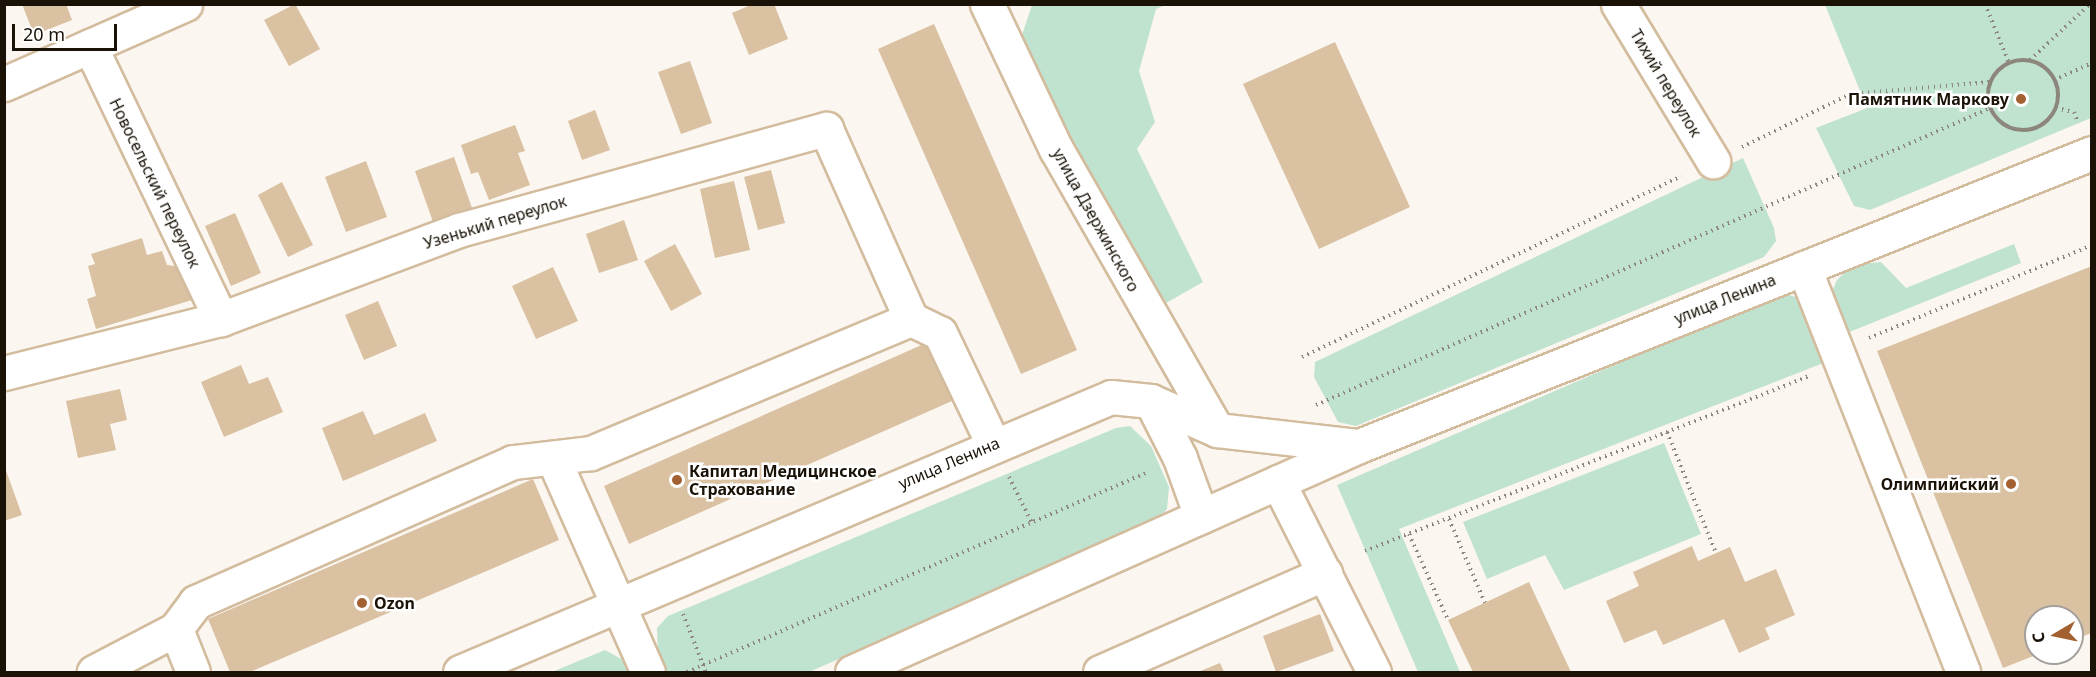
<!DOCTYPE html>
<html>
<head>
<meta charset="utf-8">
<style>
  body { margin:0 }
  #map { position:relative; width:2096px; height:677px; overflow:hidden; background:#fbf6f0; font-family:"Noto Sans",sans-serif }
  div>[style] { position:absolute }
  .green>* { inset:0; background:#c0e3d0 }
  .building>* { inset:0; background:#d9c1a2 }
  .path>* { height:4px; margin-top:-2px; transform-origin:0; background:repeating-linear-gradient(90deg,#8c867d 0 1.5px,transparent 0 6px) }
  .path>.ring { margin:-2px; padding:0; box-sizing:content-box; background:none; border:4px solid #8c867d; border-radius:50% }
  .roads { filter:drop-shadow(2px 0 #d3bc9d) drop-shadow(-2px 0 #d3bc9d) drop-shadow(0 2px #d3bc9d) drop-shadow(0 -2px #d3bc9d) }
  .minor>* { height:33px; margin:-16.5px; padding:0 16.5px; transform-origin:16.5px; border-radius:16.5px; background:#fff }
  .major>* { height:33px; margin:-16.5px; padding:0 16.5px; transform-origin:16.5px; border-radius:16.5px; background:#fff }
  .dots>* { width:16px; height:16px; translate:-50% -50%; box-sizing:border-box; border:3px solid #fff; border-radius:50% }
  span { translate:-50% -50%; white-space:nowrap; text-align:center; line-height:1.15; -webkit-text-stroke:5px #fff; paint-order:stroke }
  .street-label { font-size:16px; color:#1a1207 }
  .poi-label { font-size:16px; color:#1a1207; font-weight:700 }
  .right { translate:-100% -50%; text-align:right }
  .left { translate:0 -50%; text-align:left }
  .frame { position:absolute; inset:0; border:6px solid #1a1207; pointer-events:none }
  .north { position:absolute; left:2024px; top:605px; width:60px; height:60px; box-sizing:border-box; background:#fff; border:2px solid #a3a09c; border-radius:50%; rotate:261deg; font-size:16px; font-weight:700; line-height:24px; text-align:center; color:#1a1207 }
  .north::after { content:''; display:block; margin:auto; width:21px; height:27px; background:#a36030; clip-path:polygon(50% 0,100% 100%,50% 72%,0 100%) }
  .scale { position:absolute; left:12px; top:24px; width:105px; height:27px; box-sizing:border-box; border:3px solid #1a1207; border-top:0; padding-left:8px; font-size:18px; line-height:21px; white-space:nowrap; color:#1a1207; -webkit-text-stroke:4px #fff; paint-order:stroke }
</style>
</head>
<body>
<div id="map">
  <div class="green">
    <i style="clip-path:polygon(1032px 5px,1165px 5px,1156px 9px,1139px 71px,1155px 122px,1137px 149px,1203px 282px,1159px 307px,1020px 41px)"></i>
    <i style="clip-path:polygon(1825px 5px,2091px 5px,2091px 118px,1870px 210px,1854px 206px,1816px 128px,1867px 108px)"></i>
    <i style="clip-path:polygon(1743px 158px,1774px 228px,1776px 241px,1764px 257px,1356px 426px,1338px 422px,1314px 377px,1315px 362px)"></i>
    <i style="clip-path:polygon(2014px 244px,2021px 263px,1842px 335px,1830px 296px,1837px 280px,1852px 265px,1881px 262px,1906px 288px)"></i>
    <i style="clip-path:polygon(1782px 293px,1806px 300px,1831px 360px,1399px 529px,1460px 672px,1418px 672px,1337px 485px)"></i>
    <i style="clip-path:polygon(1130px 426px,1151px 446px,1169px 487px,1167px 509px,1156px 521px,809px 672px,667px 672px,658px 653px,657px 628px,668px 616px,1116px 428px)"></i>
    <i style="clip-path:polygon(1664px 443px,1701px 534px,1564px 590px,1545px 555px,1487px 579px,1463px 522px)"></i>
    <i style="clip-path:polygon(605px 650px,625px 661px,631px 672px,552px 672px)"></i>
  </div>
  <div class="building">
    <i style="clip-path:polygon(22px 4px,66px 4px,72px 20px,34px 35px)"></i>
    <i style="clip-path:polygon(295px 4px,320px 49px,289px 66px,264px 20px)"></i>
    <i style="clip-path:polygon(753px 4px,774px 4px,788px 39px,749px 55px,732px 13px)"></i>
    <i style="clip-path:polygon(934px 24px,1077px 350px,1021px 374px,878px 49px)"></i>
    <i style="clip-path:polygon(1335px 42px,1410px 207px,1319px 249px,1243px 84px)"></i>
    <i style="clip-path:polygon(690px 61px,712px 123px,681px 134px,658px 72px)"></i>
    <i style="clip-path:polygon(595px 110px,610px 150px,582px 160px,568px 121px)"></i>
    <i style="clip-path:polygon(515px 125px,525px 151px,518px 153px,530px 185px,489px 200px,478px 172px,471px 174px,461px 145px)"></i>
    <i style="clip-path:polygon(454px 157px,472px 208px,433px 222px,415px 171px)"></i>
    <i style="clip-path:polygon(366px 161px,387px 217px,346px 232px,325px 177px)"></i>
    <i style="clip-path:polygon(771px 170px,785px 223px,758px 230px,744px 177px)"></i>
    <i style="clip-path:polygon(734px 181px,750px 250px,715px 258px,700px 189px)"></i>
    <i style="clip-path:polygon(282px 182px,313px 245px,288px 257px,258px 195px)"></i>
    <i style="clip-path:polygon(235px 213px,261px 273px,231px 286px,205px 226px)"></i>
    <i style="clip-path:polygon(624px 220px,638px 260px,599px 273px,586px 234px)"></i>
    <i style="clip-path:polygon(142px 238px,147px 255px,162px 251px,167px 265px,182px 267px,192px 300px,96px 329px,87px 299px,96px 296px,88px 266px,95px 264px,91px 254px)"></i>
    <i style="clip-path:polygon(675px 244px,702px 294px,671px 311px,644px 261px)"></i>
    <i style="clip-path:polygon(2092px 266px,2092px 633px,2072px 640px,2072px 617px,2036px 617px,2036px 655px,2003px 668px,1877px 351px)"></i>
    <i style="clip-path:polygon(553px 267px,578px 321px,536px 339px,512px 286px)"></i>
    <i style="clip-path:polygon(378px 301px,397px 346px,364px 360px,345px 315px)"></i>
    <i style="clip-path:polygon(926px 343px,952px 401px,629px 544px,604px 486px)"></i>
    <i style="clip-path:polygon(241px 365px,249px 384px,268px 377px,283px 412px,224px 437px,201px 382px)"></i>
    <i style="clip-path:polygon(120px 389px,127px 420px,110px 424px,116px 450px,78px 458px,66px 401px)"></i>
    <i style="clip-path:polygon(363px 411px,374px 435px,425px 413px,437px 441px,343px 481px,322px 428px)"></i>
    <i style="clip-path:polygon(4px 465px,22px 515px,4px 521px)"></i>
    <i style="clip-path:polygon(533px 479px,559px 540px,250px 672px,230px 672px,208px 619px)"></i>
    <i style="clip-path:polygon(1692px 546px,1698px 561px,1730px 547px,1745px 582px,1776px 569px,1795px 615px,1765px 628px,1770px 639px,1739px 653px,1724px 619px,1663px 645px,1656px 630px,1624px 643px,1606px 601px,1639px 586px,1633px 572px)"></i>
    <i style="clip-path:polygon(1529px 582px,1571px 672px,1473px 672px,1448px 620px)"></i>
    <i style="clip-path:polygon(1320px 614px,1334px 651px,1276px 672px,1263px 636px)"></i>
    <i style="clip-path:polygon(1220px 663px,1224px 672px,1198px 672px)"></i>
  </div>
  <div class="path">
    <i style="left:1985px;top:4px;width:64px;rotate:67.9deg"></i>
    <i class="ring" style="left:1988px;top:60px;width:66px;height:66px"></i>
    <i style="left:2030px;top:60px;width:82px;rotate:-43deg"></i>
    <i style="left:2054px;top:80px;width:42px;rotate:-24.1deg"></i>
    <i style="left:2056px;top:108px;width:18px;rotate:13deg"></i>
    <i style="left:2074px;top:112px;width:11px;rotate:68deg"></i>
    <i style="left:1742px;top:147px;width:120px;rotate:-26.1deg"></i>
    <i style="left:1850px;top:94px;width:141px;rotate:-4.9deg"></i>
    <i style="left:1869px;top:338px;width:242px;rotate:-22.6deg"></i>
    <i style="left:1302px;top:357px;width:420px;rotate:-25.5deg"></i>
    <i style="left:1316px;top:405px;width:737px;rotate:-23.78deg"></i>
    <i style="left:1667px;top:432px;width:131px;rotate:68deg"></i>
    <i style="left:1009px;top:477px;width:54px;rotate:63.4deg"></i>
    <i style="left:1449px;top:519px;width:91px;rotate:66.8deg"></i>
    <i style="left:1409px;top:534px;width:94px;rotate:65.6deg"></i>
    <i style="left:1365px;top:551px;width:479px;rotate:-21.5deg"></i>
    <i style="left:683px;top:614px;width:62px;rotate:68.4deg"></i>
    <i style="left:687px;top:672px;width:503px;rotate:-23.45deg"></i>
  </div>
  <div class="roads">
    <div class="minor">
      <i style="left:987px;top:4px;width:161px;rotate:64.6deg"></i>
      <i style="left:1056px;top:149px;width:324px;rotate:60.2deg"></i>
      <i style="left:1618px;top:4px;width:184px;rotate:58.8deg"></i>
      <i style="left:90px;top:46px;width:303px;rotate:64.4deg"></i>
      <i style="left:4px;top:84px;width:198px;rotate:-23.8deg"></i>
      <i style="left:1804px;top:268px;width:434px;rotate:68.5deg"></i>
      <i style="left:911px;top:319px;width:32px;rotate:26deg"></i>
      <i style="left:940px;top:333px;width:123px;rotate:64.5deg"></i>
      <i style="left:4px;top:373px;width:224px;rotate:-14deg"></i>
      <i style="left:221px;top:319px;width:254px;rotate:-20.5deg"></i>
      <i style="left:459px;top:230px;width:381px;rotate:-15.4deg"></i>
      <i style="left:826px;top:129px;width:208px;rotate:65.9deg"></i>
      <i style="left:911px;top:319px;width:348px;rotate:157.3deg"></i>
      <i style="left:590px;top:453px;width:78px;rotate:173.3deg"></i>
      <i style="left:513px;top:462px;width:347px;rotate:156.2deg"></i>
      <i style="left:196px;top:602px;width:34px;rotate:127deg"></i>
      <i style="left:176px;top:629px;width:93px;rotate:152.3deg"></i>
      <i style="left:1151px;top:401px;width:64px;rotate:63deg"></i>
      <i style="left:1180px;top:458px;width:62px;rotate:70.1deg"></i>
      <i style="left:553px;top:458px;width:234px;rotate:66.1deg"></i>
      <i style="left:1278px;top:482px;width:213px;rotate:63.2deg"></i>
      <i style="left:176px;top:629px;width:46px;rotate:68.4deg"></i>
      <i style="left:1100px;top:672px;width:246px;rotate:-23.7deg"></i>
    </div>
    <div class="major">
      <i style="left:460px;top:672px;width:707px;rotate:-22.9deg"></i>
      <i style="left:1111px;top:397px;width:40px;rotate:5.7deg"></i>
      <i style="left:1151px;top:401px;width:72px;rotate:23.7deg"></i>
      <i style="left:1217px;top:430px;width:141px;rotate:6.5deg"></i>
      <i style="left:852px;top:672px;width:555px;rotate:-24.03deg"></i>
      <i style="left:1359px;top:446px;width:789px;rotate:-21.79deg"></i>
    </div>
  </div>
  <div class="dots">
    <i style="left:2021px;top:99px;background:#a36030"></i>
    <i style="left:677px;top:480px;background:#a36030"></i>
    <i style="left:2011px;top:484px;background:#a36030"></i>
    <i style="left:362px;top:603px;background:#a36030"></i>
  </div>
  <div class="street-label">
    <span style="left:1666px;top:83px;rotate:59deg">Тихий переулок</span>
    <span style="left:155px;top:183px;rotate:64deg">Новосельский переулок</span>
    <span style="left:1096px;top:220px;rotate:61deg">улица Дзержинского</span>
    <span style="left:495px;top:222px;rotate:-17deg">Узенький переулок</span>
    <span style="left:1725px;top:299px;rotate:-22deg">улица Ленина</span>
    <span style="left:949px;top:463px;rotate:-23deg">улица Ленина</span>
  </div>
  <div class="poi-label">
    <span class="right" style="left:2009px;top:99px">Памятник Маркову</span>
    <span class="left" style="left:689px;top:480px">Капитал Медицинское<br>Страхование</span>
    <span class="right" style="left:1999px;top:484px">Олимпийский</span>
    <span class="left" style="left:374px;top:603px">Ozon</span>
  </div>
  <div class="frame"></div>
  <div class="north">С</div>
  <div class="scale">20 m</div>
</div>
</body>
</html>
